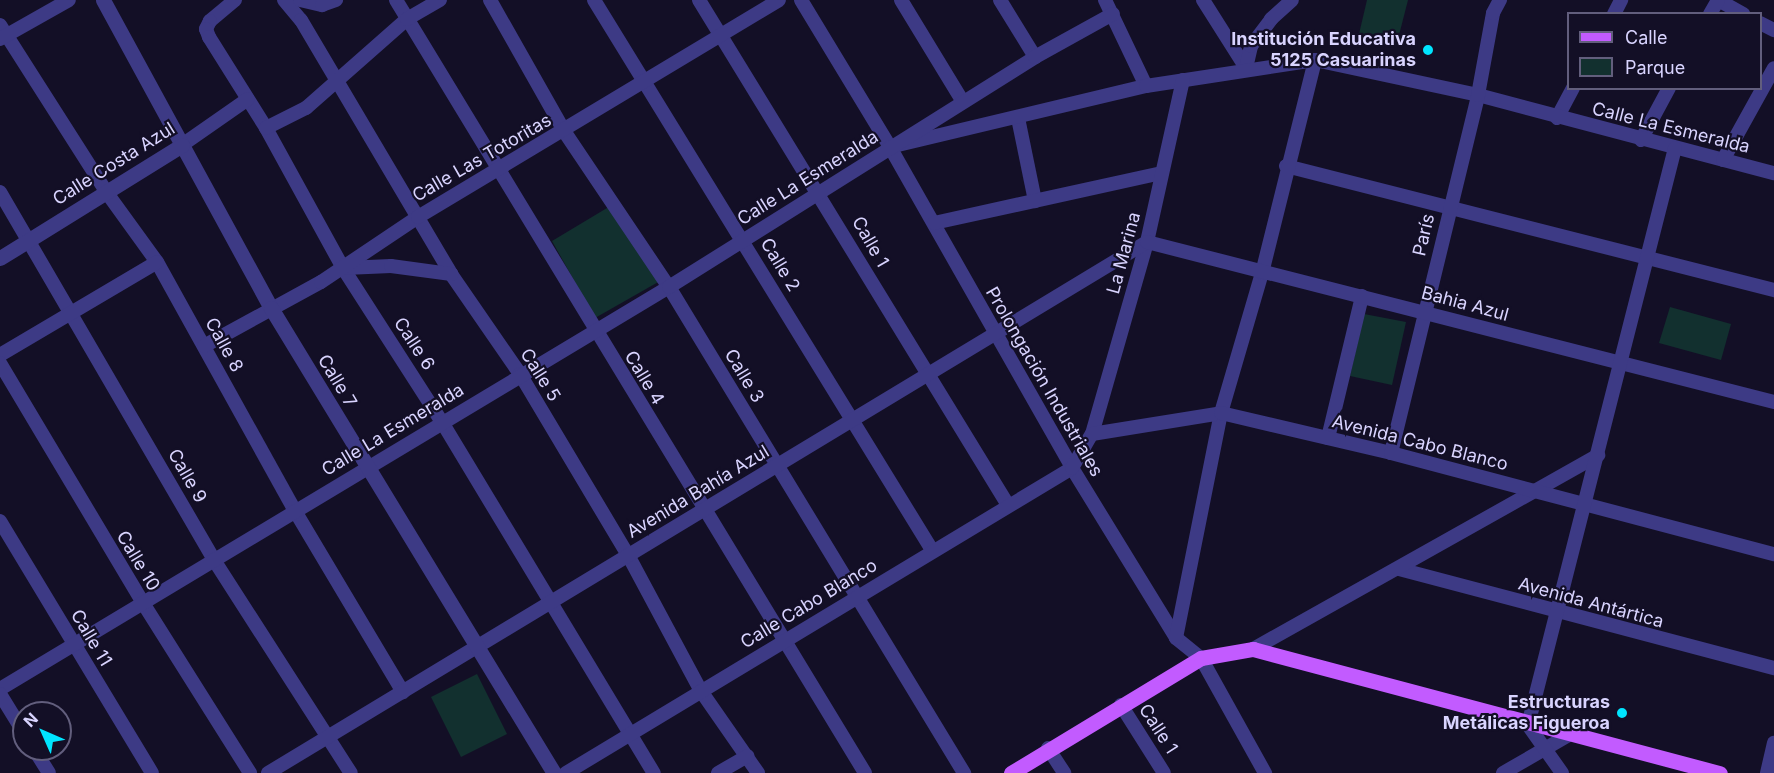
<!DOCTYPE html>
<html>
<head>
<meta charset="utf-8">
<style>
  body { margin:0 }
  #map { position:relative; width:1774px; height:773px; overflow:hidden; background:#130f26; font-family:Inter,sans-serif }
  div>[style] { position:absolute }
  .green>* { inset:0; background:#12302f }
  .minor>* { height:14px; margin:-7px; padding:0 7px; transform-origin:7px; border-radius:7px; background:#3d3a85 }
  .tertiary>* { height:15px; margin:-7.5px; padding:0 7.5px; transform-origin:7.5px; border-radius:7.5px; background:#3d3a85 }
  .primary>* { height:15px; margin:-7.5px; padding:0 7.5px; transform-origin:7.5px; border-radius:7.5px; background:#c25bff }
  .dots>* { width:16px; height:16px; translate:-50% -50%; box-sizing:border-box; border:3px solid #130f26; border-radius:50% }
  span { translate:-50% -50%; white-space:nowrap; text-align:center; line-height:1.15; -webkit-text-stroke:4.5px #130f26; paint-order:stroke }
  .poi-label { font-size:18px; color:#d9d4ff; font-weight:700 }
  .right { translate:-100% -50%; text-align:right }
  .street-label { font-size:18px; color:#d9d4ff }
  .legend { position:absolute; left:1567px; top:12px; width:195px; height:78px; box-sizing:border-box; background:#130f26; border:2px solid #625e7d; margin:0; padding:8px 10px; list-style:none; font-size:18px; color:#d9d4ff }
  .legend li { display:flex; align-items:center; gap:12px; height:30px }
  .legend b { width:30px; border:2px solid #625e7d }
  .north { position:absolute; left:12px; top:701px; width:60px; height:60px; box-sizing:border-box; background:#130f26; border:2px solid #625e7d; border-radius:50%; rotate:315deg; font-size:16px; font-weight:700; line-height:24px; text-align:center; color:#d9d4ff }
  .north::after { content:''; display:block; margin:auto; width:21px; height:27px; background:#00e5ff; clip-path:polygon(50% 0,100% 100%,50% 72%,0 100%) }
</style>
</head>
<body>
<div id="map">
  <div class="green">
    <i style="clip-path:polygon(1367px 0,1408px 0,1397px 43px,1359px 34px)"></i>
    <i style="clip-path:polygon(612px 205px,660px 281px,595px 318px,552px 241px)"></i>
    <i style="clip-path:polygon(1670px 307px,1731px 324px,1721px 360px,1659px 343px)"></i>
    <i style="clip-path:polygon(1364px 314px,1406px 322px,1392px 385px,1350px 376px)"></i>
    <i style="clip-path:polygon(477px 674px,507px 734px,461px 757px,431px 697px)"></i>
  </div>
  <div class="minor">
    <i style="left:235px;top:0;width:33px;rotate:140deg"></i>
    <i style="left:210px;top:21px;width:9px;rotate:117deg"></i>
    <i style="left:206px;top:29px;width:9px;rotate:69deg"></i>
    <i style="left:209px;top:37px;width:107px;rotate:57.9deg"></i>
    <i style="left:266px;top:128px;width:160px;rotate:61.2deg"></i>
    <i style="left:343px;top:268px;width:183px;rotate:57.3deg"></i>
    <i style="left:442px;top:422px;width:410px;rotate:58.9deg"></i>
    <i style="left:284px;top:0;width:26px;rotate:50deg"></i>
    <i style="left:301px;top:20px;width:295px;rotate:59.4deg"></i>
    <i style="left:451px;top:274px;width:121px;rotate:55.4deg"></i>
    <i style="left:520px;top:374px;width:211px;rotate:59.2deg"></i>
    <i style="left:628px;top:555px;width:154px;rotate:61.8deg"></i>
    <i style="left:701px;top:691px;width:100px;rotate:55.2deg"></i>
    <i style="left:300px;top:0;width:23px;rotate:13deg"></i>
    <i style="left:322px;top:5px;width:15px;rotate:-20deg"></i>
    <i style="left:396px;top:0;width:904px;rotate:58.75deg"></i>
    <i style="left:490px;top:0;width:150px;rotate:60.5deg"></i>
    <i style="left:564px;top:131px;width:188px;rotate:56.1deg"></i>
    <i style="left:669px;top:287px;width:569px;rotate:58.74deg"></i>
    <i style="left:594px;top:0;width:646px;rotate:58.43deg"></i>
    <i style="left:699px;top:0;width:592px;rotate:58.54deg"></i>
    <i style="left:801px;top:0;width:172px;rotate:58.8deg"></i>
    <i style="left:890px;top:147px;width:369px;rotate:60.4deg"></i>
    <i style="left:1072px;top:468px;width:199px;rotate:58.5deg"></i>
    <i style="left:1176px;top:638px;width:32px;rotate:39deg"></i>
    <i style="left:1201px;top:658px;width:132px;rotate:60.9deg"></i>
    <i style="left:901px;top:0;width:119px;rotate:58.7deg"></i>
    <i style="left:1000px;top:0;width:67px;rotate:58.4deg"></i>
    <i style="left:1105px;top:0;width:95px;rotate:64.5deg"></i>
    <i style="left:1203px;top:0;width:80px;rotate:57.7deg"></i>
    <i style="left:1718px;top:0;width:29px;rotate:29deg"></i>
    <i style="left:1614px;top:14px;width:16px;rotate:-63deg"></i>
    <i style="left:1710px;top:14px;width:16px;rotate:-60deg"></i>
    <i style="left:1760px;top:23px;width:16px;rotate:27deg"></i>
    <i style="left:0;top:25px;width:199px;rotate:57.5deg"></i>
    <i style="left:107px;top:193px;width:85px;rotate:54.1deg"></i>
    <i style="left:157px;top:262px;width:285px;rotate:61deg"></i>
    <i style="left:295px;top:511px;width:211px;rotate:59.2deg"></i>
    <i style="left:0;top:39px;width:79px;rotate:-29.5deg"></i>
    <i style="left:1246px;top:68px;width:23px;rotate:-77deg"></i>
    <i style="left:1251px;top:46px;width:34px;rotate:-53deg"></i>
    <i style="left:1271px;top:19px;width:28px;rotate:-42deg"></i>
    <i style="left:1018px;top:118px;width:85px;rotate:78.4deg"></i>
    <i style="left:1557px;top:118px;width:34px;rotate:-62deg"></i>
    <i style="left:266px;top:128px;width:45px;rotate:-26.6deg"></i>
    <i style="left:306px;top:108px;width:135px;rotate:-41.4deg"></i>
    <i style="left:407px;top:19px;width:38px;rotate:-30deg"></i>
    <i style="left:1641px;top:140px;width:59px;rotate:-61.7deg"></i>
    <i style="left:182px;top:145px;width:80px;rotate:-34.9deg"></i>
    <i style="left:898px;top:145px;width:255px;rotate:-13.4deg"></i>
    <i style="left:1146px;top:86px;width:171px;rotate:-8.7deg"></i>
    <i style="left:1315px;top:60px;width:167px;rotate:12.1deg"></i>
    <i style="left:1478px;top:95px;width:306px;rotate:14.8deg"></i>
    <i style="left:1723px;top:160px;width:105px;rotate:-61deg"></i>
    <i style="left:1286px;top:166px;width:504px;rotate:14.26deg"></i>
    <i style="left:0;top:192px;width:426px;rotate:59.8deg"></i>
    <i style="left:214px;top:560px;width:253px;rotate:57.3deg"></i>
    <i style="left:934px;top:223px;width:233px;rotate:-12.4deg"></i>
    <i style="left:345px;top:268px;width:46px;rotate:-2.5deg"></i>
    <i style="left:391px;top:266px;width:61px;rotate:7.6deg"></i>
    <i style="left:204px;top:346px;width:133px;rotate:-28.7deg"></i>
    <i style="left:321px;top:282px;width:117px;rotate:-33.8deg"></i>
    <i style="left:418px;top:217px;width:421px;rotate:-31deg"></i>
    <i style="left:0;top:355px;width:182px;rotate:-30.6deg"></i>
    <i style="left:0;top:363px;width:279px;rotate:59.2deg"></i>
    <i style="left:143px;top:603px;width:201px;rotate:57.8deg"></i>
    <i style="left:1092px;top:434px;width:200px;rotate:-74deg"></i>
    <i style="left:1147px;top:242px;width:166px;rotate:-77.5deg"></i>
    <i style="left:1328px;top:438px;width:146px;rotate:-76.5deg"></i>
    <i style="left:1391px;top:453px;width:368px;rotate:-76.3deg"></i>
    <i style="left:1478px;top:95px;width:83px;rotate:-79.6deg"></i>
    <i style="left:1493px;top:13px;width:15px;rotate:-62deg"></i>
    <i style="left:0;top:521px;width:294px;rotate:58.9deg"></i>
    <i style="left:1399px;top:569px;width:388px;rotate:14.8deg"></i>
    <i style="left:1176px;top:638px;width:229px;rotate:-78.7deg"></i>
    <i style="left:1221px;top:413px;width:146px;rotate:-73.7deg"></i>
    <i style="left:1262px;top:273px;width:219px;rotate:-76deg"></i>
    <i style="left:1253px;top:649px;width:396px;rotate:-29.3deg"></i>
    <i style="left:0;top:689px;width:780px;rotate:-31deg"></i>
    <i style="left:669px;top:287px;width:432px;rotate:-32.1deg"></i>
    <i style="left:1035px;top:57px;width:89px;rotate:-28.9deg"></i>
    <i style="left:0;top:694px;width:46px;rotate:58.4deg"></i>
    <i style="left:1121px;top:705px;width:80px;rotate:57.7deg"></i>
    <i style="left:1048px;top:748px;width:30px;rotate:57deg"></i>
    <i style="left:34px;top:749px;width:28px;rotate:58deg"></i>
    <i style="left:268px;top:773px;width:1027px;rotate:-31.14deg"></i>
    <i style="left:1147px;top:242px;width:647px;rotate:14.32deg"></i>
    <i style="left:566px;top:773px;width:591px;rotate:-31.08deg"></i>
    <i style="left:1072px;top:468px;width:39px;rotate:-60deg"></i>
    <i style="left:1092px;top:434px;width:131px;rotate:-9.2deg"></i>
    <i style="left:1221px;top:413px;width:175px;rotate:13.2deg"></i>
    <i style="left:1391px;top:453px;width:396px;rotate:14.8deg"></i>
    <i style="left:718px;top:773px;width:34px;rotate:-30deg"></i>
    <i style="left:1503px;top:773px;width:74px;rotate:-30deg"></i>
    <i style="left:1562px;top:773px;width:59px;rotate:-125.3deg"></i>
    <i style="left:1528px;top:725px;width:595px;rotate:-75.71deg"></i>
    <i style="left:1767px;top:773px;width:31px;rotate:-77deg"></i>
  </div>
  <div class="tertiary">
    <i style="left:103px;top:0;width:351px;rotate:61.4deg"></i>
    <i style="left:271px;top:308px;width:544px;rotate:58.68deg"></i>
    <i style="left:0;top:258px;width:214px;rotate:-31.8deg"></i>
  </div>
  <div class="primary">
    <i style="left:1011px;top:773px;width:222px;rotate:-31.2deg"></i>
    <i style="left:1201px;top:658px;width:53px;rotate:-9.8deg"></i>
    <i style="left:1253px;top:649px;width:483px;rotate:14.9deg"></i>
  </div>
  <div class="dots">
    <i style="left:1428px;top:50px;background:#00e5ff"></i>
    <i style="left:1622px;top:713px;background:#00e5ff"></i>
  </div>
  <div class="poi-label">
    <span class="right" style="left:1416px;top:50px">Institución Educativa<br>5125 Casuarinas</span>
    <span class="right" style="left:1610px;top:713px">Estructuras<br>Metálicas Figueroa</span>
  </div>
  <div class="street-label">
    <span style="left:1671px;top:128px;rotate:14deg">Calle La Esmeralda</span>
    <span style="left:482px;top:158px;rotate:-30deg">Calle Las Totoritas</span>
    <span style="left:114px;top:164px;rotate:-32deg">Calle Costa Azul</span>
    <span style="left:808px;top:178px;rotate:-32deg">Calle La Esmeralda</span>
    <span style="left:1424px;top:235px;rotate:-77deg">París</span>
    <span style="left:870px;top:242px;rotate:60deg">Calle 1</span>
    <span style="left:1124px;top:253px;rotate:-75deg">La Marina</span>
    <span style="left:780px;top:265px;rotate:59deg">Calle 2</span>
    <span style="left:1465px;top:304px;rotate:15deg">Bahia Azul</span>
    <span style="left:414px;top:344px;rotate:57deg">Calle 6</span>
    <span style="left:224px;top:345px;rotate:61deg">Calle 8</span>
    <span style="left:540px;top:375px;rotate:58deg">Calle 5</span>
    <span style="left:744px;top:376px;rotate:59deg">Calle 3</span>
    <span style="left:644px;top:378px;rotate:59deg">Calle 4</span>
    <span style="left:337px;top:381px;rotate:59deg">Calle 7</span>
    <span style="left:1044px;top:382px;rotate:60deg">Prolongación Industriales</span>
    <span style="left:393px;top:430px;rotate:-31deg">Calle La Esmeralda</span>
    <span style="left:1420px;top:443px;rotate:14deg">Avenida Cabo Blanco</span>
    <span style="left:187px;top:476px;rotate:60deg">Calle 9</span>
    <span style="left:698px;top:492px;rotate:-31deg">Avenida Bahía Azul</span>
    <span style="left:138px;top:561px;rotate:59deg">Calle 10</span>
    <span style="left:1591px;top:603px;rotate:15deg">Avenida Antártica</span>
    <span style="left:809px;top:604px;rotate:-31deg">Calle Cabo Blanco</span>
    <span style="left:91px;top:638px;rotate:59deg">Calle 11</span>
    <span style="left:1158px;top:729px;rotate:57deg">Calle 1</span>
  </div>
  <ul class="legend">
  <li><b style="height:8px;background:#c25bff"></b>Calle</li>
  <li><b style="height:16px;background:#12302f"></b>Parque</li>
  </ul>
  <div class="north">N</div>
</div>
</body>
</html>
